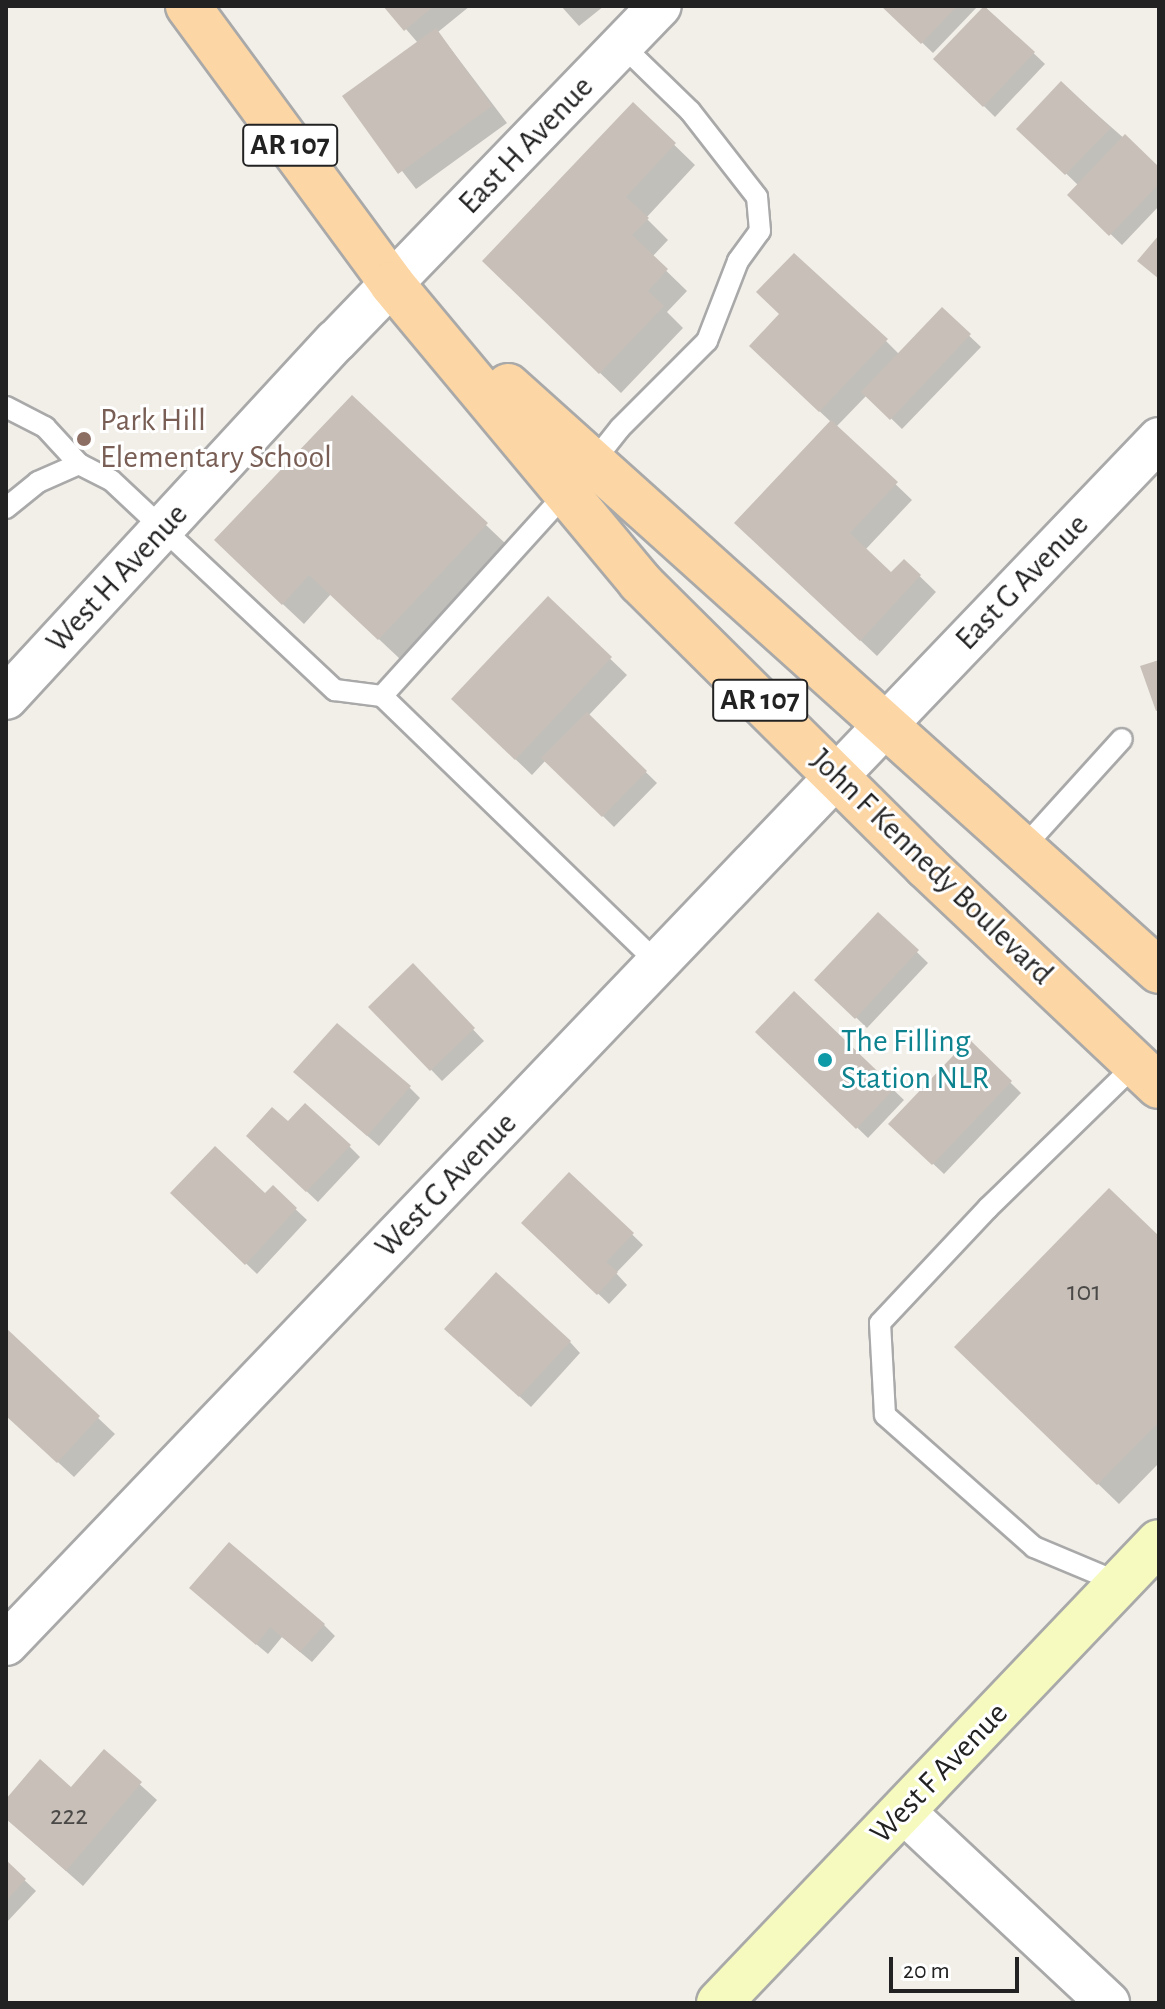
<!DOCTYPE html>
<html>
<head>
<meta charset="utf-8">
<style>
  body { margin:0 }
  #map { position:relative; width:1165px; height:2009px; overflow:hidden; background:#f2efe9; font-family:"Alegreya Sans",sans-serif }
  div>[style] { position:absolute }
  .shadow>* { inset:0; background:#0003 }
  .building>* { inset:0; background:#c7bfb8 }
  .roads { filter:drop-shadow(2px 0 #a9a9a9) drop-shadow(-2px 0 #a9a9a9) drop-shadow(0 2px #a9a9a9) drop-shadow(0 -2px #a9a9a9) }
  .lane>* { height:20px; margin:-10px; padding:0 10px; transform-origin:10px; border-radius:10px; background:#fff }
  .street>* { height:42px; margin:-21px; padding:0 21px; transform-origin:21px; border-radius:21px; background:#fff }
  .secondary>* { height:44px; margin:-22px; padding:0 22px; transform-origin:22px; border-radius:22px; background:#f7fabf }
  .primary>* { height:44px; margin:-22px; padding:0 22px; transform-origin:22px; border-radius:22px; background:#fcd6a4 }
  .dots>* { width:22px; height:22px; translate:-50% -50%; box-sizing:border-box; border:4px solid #fff; border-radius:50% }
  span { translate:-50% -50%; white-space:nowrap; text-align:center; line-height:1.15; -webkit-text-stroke:6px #fff; paint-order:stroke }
  .number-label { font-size:28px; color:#4b4948 }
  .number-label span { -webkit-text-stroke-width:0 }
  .shield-label span { padding:2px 6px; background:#fff; border:2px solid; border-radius:6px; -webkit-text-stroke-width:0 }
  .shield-label { font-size:30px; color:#222; font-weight:700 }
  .street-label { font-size:32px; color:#222 }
  .education-label { font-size:32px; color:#785e54 }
  .left { translate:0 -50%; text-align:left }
  .culture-label { font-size:32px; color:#0d838f }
  .frame { position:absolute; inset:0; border:8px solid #222; pointer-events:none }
  .scale { position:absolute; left:889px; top:1957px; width:130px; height:36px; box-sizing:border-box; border:4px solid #222; border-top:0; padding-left:10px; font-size:24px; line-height:28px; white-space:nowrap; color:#222; -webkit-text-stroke:6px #fff; paint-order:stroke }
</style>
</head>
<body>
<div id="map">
  <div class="shadow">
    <i style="clip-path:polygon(386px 6px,470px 6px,438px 32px,507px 123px,416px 189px,345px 97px,418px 43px)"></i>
    <i style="clip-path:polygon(561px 6px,604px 6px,579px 26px)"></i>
    <i style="clip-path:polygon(884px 6px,978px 6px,933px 53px)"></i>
    <i style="clip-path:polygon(985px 7px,1045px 64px,995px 117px,936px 59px)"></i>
    <i style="clip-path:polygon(1061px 83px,1159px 169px,1159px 206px,1122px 245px,1070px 195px,1079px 186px,1019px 128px)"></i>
    <i style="clip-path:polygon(633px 105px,695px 165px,646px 218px,668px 240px,652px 257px,687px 291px,667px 312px,683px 328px,621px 393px,505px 282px)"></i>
    <i style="clip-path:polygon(942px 310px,981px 347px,902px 429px,867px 395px,836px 427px,912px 500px,865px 550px,892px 575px,904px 561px,936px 592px,877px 656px,753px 539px,831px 422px,767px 362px,886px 341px,900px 355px)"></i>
    <i style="clip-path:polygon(352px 398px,507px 545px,400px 659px,331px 594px,304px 624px,237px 561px)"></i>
    <i style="clip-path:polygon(548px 599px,627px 675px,588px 716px,657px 783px,614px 827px,546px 760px,532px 775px,469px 715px)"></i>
    <i style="clip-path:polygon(878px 914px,928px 963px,867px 1028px,817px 980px)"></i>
    <i style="clip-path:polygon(413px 966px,484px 1041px,442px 1081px,371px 1007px)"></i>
    <i style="clip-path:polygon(794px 994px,904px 1100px,868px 1138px,758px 1032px)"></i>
    <i style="clip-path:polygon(969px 1042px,1021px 1093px,944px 1174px,891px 1124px)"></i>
    <i style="clip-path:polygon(307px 1083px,409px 1087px,420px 1098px,379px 1146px)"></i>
    <i style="clip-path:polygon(248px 1136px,349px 1146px,360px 1157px,318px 1202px)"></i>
    <i style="clip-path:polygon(570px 1174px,643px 1245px,616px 1273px,627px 1285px,609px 1304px,524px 1223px)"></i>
    <i style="clip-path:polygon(273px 1188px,307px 1220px,257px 1274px,173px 1193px,265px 1195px)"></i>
    <i style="clip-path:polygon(1159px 1239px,1159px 1463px,1119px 1504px,978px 1368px)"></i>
    <i style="clip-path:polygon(6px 1331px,115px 1434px,74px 1477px,6px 1414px)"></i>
    <i style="clip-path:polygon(457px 1339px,570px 1342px,580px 1353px,531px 1407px)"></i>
    <i style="clip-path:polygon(203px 1599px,324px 1625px,335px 1636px,312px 1662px,282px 1637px,268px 1654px)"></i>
    <i style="clip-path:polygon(104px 1752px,157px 1800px,83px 1886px,6px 1818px,6px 1802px,71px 1789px)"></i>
    <i style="clip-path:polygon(6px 1863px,36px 1891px,6px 1923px)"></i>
  </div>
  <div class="building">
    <i style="clip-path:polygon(383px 6px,434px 6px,404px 31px)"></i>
    <i style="clip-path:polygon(881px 6px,957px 6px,921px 44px)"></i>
    <i style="clip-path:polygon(984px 6px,1035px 52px,983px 107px,933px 59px)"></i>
    <i style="clip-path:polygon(436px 28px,492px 106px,398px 174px,342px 96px)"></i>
    <i style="clip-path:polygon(1061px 81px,1111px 128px,1065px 175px,1016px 129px)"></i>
    <i style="clip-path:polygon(633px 102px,676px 143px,626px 197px,649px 218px,632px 235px,668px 269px,648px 291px,664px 306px,599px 374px,482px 261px)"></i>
    <i style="clip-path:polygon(1125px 134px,1159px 167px,1159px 184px,1109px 236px,1067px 195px)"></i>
    <i style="clip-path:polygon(1159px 235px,1159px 279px,1137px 261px)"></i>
    <i style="clip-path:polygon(794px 253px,888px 339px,819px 412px,749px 346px,779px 314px,756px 292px)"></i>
    <i style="clip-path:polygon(942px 307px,971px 334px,890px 420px,861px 392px)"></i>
    <i style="clip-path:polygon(352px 395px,488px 523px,378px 640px,309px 575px,282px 605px,214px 540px)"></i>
    <i style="clip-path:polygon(831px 420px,898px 482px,850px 533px,891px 572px,904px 559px,921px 575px,860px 641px,734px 523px)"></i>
    <i style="clip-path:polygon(548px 596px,612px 657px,515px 760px,451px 699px)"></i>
    <i style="clip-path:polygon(1159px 660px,1159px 710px,1156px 711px,1140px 666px)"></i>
    <i style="clip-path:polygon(587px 712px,647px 771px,602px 817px,541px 758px)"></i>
    <i style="clip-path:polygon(878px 912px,919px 950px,855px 1019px,814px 980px)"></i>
    <i style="clip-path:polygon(413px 963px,475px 1028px,430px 1071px,368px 1007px)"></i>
    <i style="clip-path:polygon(794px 991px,895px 1088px,856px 1129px,755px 1032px)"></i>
    <i style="clip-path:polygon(337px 1023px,411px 1086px,367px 1136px,293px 1072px)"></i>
    <i style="clip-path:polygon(969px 1039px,1012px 1081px,932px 1165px,888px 1124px)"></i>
    <i style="clip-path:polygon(305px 1103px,351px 1145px,306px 1192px,246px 1136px,272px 1107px,288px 1121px)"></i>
    <i style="clip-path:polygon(215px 1146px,265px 1193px,273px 1185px,297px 1208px,245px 1265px,170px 1193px)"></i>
    <i style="clip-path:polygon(569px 1172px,634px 1233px,606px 1262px,618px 1272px,597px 1295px,521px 1223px)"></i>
    <i style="clip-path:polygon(1109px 1188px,1159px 1236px,1159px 1422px,1097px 1485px,954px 1347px)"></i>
    <i style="clip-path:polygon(496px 1272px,571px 1341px,519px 1397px,444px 1329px)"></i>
    <i style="clip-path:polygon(6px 1328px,100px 1416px,57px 1463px,6px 1416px)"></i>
    <i style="clip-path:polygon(229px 1542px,325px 1624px,300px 1652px,270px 1627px,256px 1645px,189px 1588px)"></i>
    <i style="clip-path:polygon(104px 1749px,142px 1782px,66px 1871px,6px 1819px,6px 1799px,40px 1759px,71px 1787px)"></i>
    <i style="clip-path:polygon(6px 1860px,26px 1879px,6px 1901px)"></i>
  </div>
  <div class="roads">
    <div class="lane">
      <i style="left:6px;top:407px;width:44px;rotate:27.1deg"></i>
      <i style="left:45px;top:427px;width:50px;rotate:47.4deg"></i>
      <i style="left:79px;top:464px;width:36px;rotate:27deg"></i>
      <i style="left:111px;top:480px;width:307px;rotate:43.2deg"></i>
      <i style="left:335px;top:690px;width:47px;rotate:7.3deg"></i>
      <i style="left:382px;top:696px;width:384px;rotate:44.1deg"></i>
      <i style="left:590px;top:466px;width:48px;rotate:-51.7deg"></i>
      <i style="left:620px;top:428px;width:123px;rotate:-45deg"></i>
      <i style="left:707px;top:341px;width:86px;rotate:-68.8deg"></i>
      <i style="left:738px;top:261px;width:37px;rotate:-54deg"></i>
      <i style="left:760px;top:231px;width:34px;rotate:-95deg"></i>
      <i style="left:757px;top:197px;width:109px;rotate:-127.9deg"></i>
      <i style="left:690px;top:111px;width:95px;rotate:-135.9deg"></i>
      <i style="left:6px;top:508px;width:41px;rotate:-39.1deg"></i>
      <i style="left:38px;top:482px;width:45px;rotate:-23.7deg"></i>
      <i style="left:382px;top:696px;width:278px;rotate:-47.8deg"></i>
      <i style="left:1023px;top:848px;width:147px;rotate:-47.8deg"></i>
      <i style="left:1120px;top:1583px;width:93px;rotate:-157.3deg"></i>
      <i style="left:1034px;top:1547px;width:199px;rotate:-138.5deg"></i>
      <i style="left:885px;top:1415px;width:92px;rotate:-93.1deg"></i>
      <i style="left:880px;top:1323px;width:158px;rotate:-46.8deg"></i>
      <i style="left:988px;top:1208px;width:206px;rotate:-44.2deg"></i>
    </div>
    <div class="street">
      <i style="left:6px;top:698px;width:486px;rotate:-47.3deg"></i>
      <i style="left:336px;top:341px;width:466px;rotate:-46deg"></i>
      <i style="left:6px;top:1644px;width:1668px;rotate:-46.26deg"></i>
      <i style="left:903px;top:1811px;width:281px;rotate:43.1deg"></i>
    </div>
    <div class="secondary">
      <i style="left:719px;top:2003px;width:637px;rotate:-46.34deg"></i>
    </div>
    <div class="primary">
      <i style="left:188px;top:6px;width:345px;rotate:53.7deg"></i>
      <i style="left:392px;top:284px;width:388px;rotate:50.2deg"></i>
      <i style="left:640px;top:582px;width:403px;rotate:44.8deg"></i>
      <i style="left:926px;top:866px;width:320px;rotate:43.4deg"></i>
      <i style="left:508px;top:386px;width:875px;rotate:41.94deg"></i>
    </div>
  </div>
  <div class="dots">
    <i style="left:84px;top:439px;background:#8d6e63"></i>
    <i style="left:825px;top:1060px;background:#0f9aa8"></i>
  </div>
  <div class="number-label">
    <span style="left:1084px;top:1292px">101</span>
    <span style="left:69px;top:1816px">222</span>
  </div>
  <div class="shield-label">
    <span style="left:290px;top:145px">AR 107</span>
    <span style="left:760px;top:700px">AR 107</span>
  </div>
  <div class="street-label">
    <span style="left:526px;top:145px;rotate:-46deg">East H Avenue</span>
    <span style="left:117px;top:578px;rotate:-47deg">West H Avenue</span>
    <span style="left:1022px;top:582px;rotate:-46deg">East G Avenue</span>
    <span style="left:932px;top:867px;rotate:44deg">John F Kennedy Boulevard</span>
    <span style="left:446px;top:1185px;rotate:-46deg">West G Avenue</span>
    <span style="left:939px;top:1773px;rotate:-46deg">West F Avenue</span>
  </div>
  <div class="education-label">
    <span class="left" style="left:100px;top:439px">Park Hill<br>Elementary School</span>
  </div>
  <div class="culture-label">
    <span class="left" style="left:841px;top:1060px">The Filling<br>Station NLR</span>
  </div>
  <div class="frame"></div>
  <div class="scale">20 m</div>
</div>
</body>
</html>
